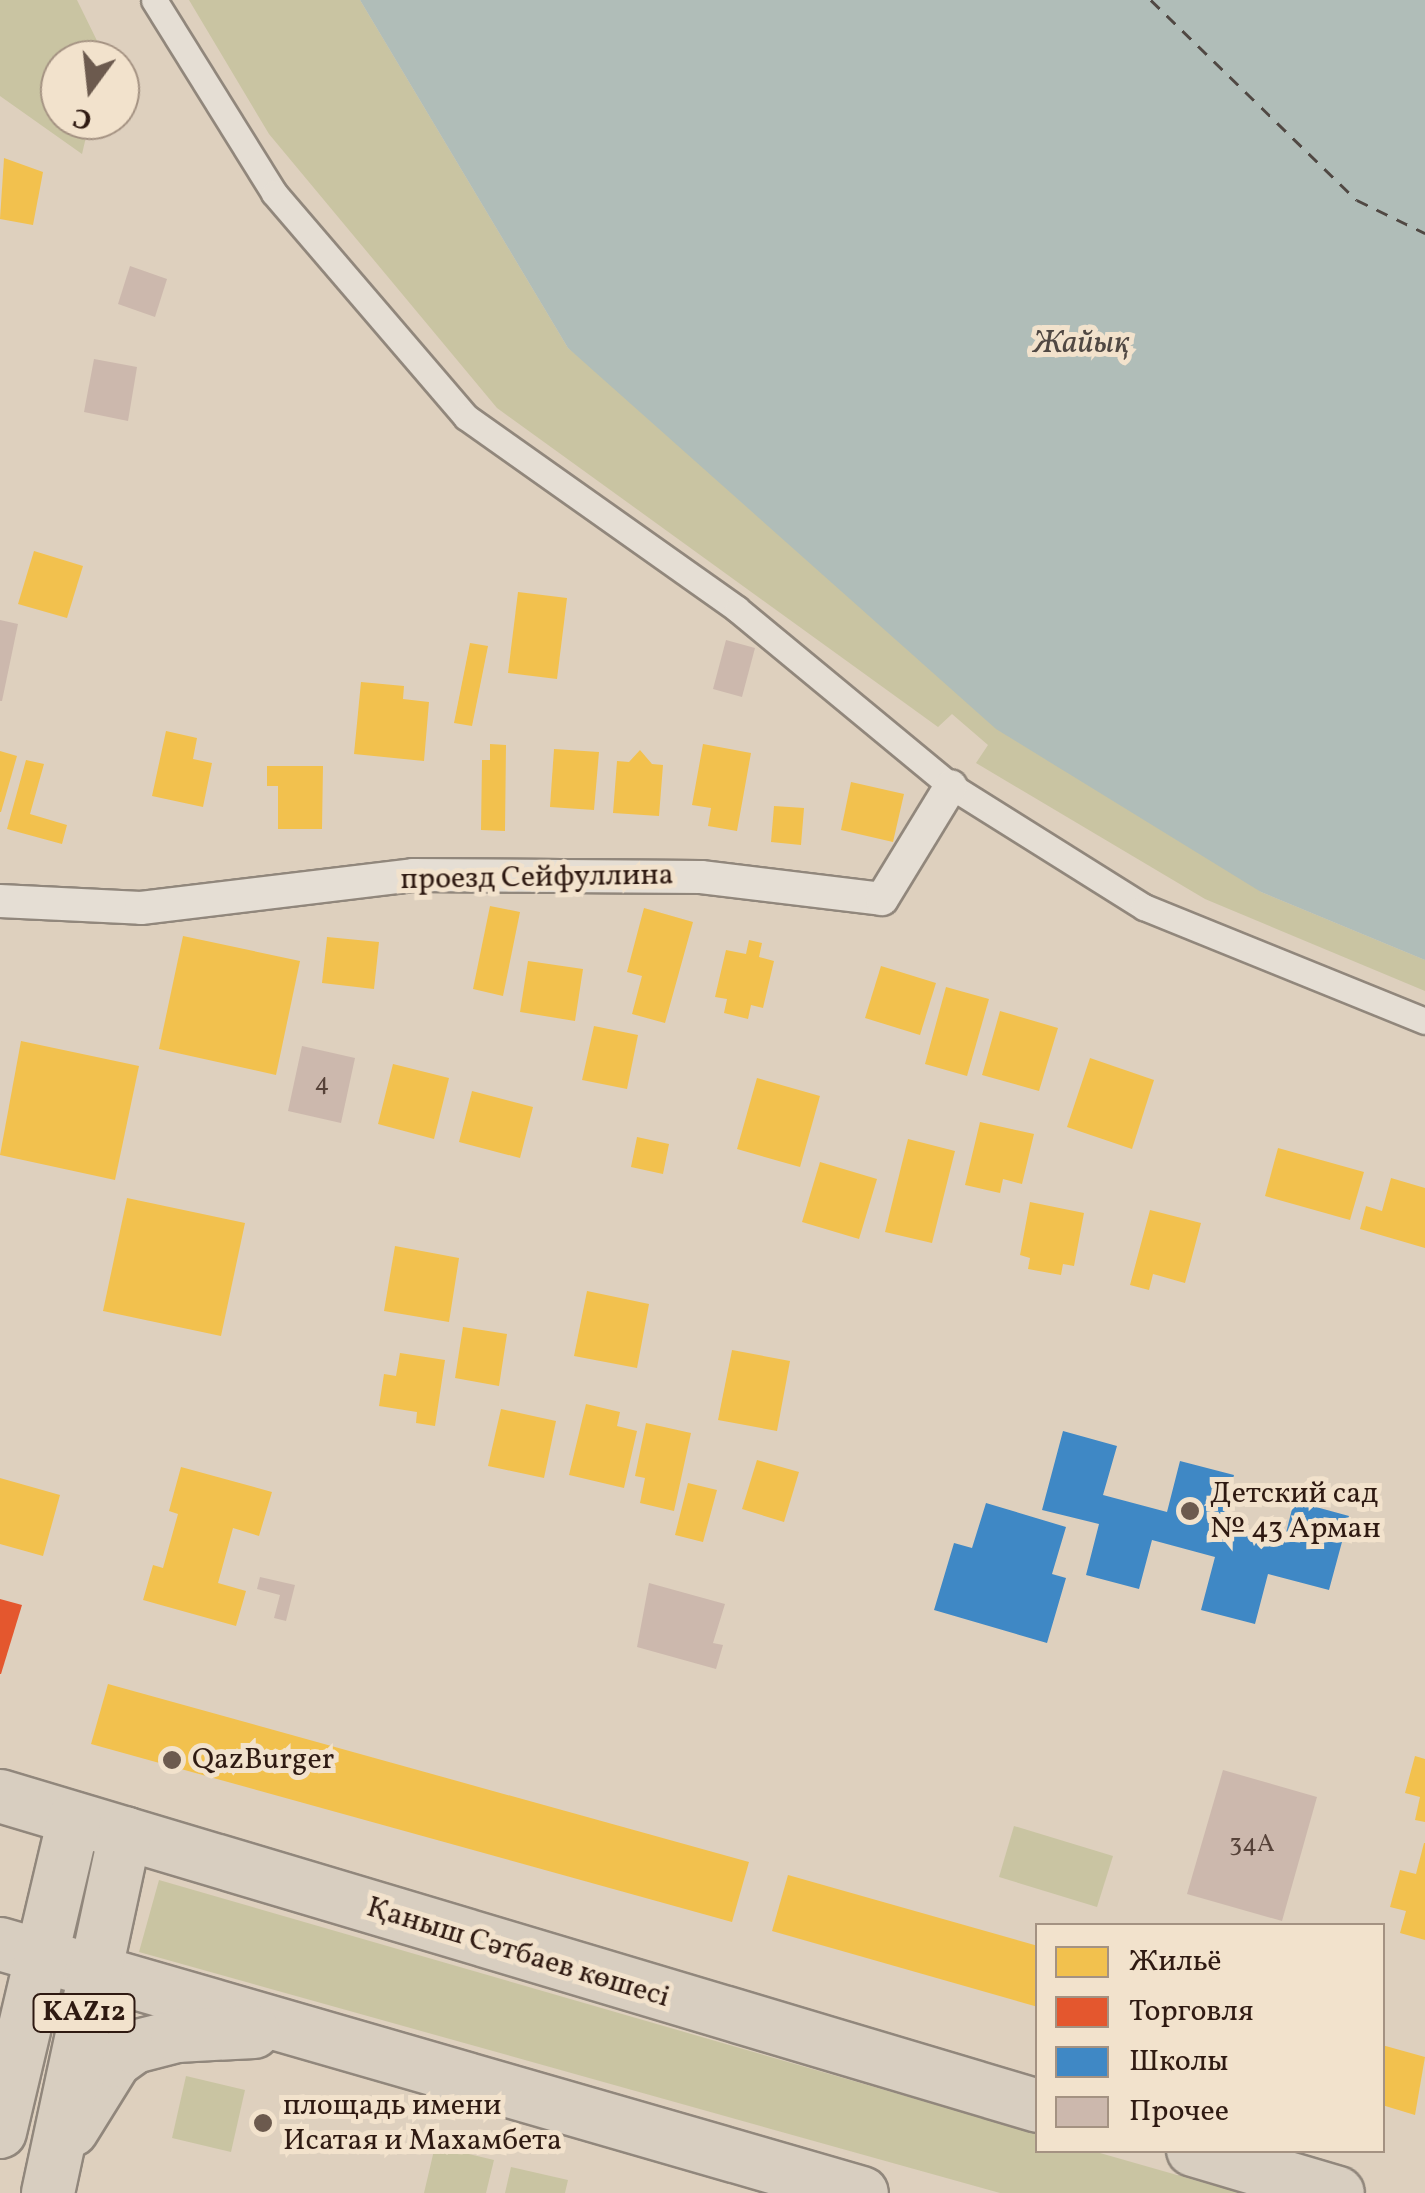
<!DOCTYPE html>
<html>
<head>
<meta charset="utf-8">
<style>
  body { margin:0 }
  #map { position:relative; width:1425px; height:2193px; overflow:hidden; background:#ded0be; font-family:Vollkorn,serif }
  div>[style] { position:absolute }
  .green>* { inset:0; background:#c9c4a2 }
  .water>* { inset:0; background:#b0bdb8 }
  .homes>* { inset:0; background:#f2c14e }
  .shops>* { inset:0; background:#e4572e }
  .schools>* { inset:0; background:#3f88c5 }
  .ferry>* { height:2.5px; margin-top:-1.25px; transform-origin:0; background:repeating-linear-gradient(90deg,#504843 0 12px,transparent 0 22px) }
  .building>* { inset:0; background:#ccb8ad }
  .roads { filter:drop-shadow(2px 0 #91877c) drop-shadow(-2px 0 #91877c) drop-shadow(0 2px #91877c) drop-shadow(0 -2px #91877c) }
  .pedestrian>* { height:25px; margin:-12.5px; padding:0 12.5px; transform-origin:12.5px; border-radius:12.5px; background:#e5ded4 }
  .minor>* { height:32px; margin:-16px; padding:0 16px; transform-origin:16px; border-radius:16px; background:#e5ded4 }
  .primary>* { height:52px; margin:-26px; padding:0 26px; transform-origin:26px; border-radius:26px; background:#d8cec0 }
  .dots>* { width:28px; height:28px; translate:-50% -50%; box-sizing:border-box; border:5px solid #f2e2cc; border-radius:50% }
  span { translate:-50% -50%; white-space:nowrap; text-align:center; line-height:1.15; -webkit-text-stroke:10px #f2e2cc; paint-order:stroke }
  .number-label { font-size:25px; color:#564239 }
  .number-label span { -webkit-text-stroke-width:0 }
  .shield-label span { padding:2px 8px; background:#f2e2cc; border:2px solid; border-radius:8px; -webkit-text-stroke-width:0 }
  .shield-label { font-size:28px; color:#2f1a12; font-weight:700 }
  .street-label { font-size:30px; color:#2f1a12 }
  .poi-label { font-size:30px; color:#2f1a12 }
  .left { translate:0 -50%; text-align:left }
  .water-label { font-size:32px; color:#504843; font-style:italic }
  .legend { position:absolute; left:1035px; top:1923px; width:350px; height:230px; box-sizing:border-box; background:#f2e2cc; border:2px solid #a49282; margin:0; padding:12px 18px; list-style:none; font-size:30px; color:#2f1a12 }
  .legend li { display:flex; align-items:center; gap:20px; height:50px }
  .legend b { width:50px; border:2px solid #a49282 }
  .north { position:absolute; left:40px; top:40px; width:100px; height:100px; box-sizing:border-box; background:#f2e2cc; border:2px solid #a49282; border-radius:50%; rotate:195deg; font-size:28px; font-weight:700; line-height:40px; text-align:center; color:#2f1a12 }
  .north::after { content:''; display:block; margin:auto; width:35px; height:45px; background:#6c5a4e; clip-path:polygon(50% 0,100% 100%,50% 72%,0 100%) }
</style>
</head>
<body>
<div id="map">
  <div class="green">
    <i style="clip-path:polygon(0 0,77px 0,106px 59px,60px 60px,60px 120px,90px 120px,82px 154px,0 96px)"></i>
    <i style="clip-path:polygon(189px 0,360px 0,568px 348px,1261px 892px,1425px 960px,1425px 991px,1205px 899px,976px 763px,988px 745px,952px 714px,938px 727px,497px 408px,269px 134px)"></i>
    <i style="clip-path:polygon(1014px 1826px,1113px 1856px,1097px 1907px,999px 1877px)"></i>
    <i style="clip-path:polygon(159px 1880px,1037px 2134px,1038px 2150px,1093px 2151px,1240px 2193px,1000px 2193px,139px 1952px)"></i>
    <i style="clip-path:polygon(186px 2076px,245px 2090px,231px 2152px,172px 2138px)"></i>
    <i style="clip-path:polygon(435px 2146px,494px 2160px,486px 2193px,424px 2193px)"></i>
    <i style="clip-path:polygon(511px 2167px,568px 2180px,565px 2193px,505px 2193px)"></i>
  </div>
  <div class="water">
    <i style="clip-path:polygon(360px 0,1425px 0,1425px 960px,1261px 892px,996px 729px,568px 348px)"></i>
  </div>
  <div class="homes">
    <i style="clip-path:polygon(4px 158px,43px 172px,33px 225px,0 219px)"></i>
    <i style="clip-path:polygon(34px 551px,83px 566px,67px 618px,18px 604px)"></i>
    <i style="clip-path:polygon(518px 592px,567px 598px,557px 679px,508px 673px)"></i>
    <i style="clip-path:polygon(470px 643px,488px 646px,472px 726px,454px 723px)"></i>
    <i style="clip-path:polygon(361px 682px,404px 686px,403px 699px,429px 702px,424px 761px,354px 754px)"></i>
    <i style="clip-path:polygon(166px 731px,197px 738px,193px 759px,212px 763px,203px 807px,152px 796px)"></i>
    <i style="clip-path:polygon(490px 744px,506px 745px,505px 831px,481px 830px,482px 760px,490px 760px)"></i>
    <i style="clip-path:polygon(703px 744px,751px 753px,737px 831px,708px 826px,711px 808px,692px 805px)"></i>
    <i style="clip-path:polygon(554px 749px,599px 752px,594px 810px,550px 807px)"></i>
    <i style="clip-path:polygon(640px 750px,652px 764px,663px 765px,659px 816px,613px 813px,617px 761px,629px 762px)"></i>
    <i style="clip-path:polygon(0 751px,17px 756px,1px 812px,0 812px)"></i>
    <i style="clip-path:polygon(26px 760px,44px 764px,30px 814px,67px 825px,62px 844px,7px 829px)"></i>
    <i style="clip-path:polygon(267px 766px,323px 766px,322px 829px,278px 829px,278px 786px,267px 786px)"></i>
    <i style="clip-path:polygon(851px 782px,904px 794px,893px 842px,841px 830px)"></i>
    <i style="clip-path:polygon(774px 806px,804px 808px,801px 845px,771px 842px)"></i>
    <i style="clip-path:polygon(490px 906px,520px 912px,503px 996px,473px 989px)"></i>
    <i style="clip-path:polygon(644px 908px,693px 922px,665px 1023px,632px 1014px,642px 976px,627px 972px)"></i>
    <i style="clip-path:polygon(183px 936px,300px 961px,276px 1075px,159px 1049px)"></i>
    <i style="clip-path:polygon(327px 937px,379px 942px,374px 989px,322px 983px)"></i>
    <i style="clip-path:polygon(749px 940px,762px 943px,759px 957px,774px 961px,763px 1008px,751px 1005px,748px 1019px,724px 1013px,727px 999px,715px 997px,726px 950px,746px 954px)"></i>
    <i style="clip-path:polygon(528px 961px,583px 969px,575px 1021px,520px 1012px)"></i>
    <i style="clip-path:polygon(881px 966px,936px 983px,920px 1035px,865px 1018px)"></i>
    <i style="clip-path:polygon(946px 987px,989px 999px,967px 1076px,925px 1064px)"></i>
    <i style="clip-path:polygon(1000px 1011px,1058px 1028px,1039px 1091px,982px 1075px)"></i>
    <i style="clip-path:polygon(594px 1026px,638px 1035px,627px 1089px,582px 1080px)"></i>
    <i style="clip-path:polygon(21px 1041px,139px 1066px,115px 1180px,0 1155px)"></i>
    <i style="clip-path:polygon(1090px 1058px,1154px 1080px,1132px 1149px,1067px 1127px)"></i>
    <i style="clip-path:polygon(393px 1064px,449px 1078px,434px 1139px,378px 1124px)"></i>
    <i style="clip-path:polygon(757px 1078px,820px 1096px,800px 1167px,737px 1149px)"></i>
    <i style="clip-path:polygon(472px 1091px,533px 1107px,520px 1158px,459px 1142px)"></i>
    <i style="clip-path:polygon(980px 1122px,1034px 1134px,1022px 1184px,1003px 1179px,1000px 1193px,965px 1185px)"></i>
    <i style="clip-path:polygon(637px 1137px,669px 1144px,663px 1174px,631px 1167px)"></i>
    <i style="clip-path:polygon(908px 1139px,955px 1151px,932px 1243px,885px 1232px)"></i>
    <i style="clip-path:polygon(1278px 1148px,1364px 1172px,1350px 1220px,1265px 1196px)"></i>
    <i style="clip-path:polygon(820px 1162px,877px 1179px,859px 1239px,802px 1222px)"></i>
    <i style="clip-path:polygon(1391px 1178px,1425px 1188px,1425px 1248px,1360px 1229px,1366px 1206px,1382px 1211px)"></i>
    <i style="clip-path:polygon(127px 1198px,245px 1223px,221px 1336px,103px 1311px)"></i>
    <i style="clip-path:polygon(1030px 1202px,1084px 1213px,1074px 1266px,1063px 1264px,1061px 1275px,1028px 1269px,1030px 1258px,1020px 1255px)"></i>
    <i style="clip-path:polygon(1150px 1210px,1201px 1223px,1185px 1283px,1153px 1274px,1149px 1290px,1130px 1285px)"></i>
    <i style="clip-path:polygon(395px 1246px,459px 1258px,449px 1322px,384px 1311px)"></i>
    <i style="clip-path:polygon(587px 1291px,649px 1304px,637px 1368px,574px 1356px)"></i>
    <i style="clip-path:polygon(463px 1327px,507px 1334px,499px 1386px,455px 1378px)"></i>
    <i style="clip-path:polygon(732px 1350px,790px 1361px,777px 1431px,718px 1420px)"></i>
    <i style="clip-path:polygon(400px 1353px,445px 1360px,435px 1426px,416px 1423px,417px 1412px,379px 1406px,384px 1374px,396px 1376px)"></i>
    <i style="clip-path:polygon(586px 1404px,620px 1412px,617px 1426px,637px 1431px,624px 1488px,569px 1475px)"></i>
    <i style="clip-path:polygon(501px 1409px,556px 1421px,544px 1478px,488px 1466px)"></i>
    <i style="clip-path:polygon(646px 1423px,691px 1433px,674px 1511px,640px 1503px,645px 1478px,635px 1476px)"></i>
    <i style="clip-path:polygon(757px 1460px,799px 1472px,784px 1522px,742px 1509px)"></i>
    <i style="clip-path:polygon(181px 1467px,272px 1492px,259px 1536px,233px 1528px,218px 1583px,246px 1591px,236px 1626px,143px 1600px,153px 1565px,163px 1568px,178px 1514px,169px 1511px)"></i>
    <i style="clip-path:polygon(0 1478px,60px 1495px,43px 1556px,0 1544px)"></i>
    <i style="clip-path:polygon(688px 1483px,717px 1490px,703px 1542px,675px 1535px)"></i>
    <i style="clip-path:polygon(108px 1684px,749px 1862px,732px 1922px,91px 1744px)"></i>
    <i style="clip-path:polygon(1415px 1756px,1425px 1759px,1425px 1822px,1415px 1820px,1420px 1797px,1405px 1793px)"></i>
    <i style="clip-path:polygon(1424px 1843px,1425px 1843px,1425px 1940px,1400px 1933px,1406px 1911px,1390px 1907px,1400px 1870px,1416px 1874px)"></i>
    <i style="clip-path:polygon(788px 1875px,1038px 1946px,1038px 2007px,772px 1931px)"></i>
    <i style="clip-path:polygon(1382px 2045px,1425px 2057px,1415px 2115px,1382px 2105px)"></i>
  </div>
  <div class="shops">
    <i style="clip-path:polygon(0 1599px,22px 1605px,1px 1674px,0 1674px)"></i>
  </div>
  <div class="schools">
    <i style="clip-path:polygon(1063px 1431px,1117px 1446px,1103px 1495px,1167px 1512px,1180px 1461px,1234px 1475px,1220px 1529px,1283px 1545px,1294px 1501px,1349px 1516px,1329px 1590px,1268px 1574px,1255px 1624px,1201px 1610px,1215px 1557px,1152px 1540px,1139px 1589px,1086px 1575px,1099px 1524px,1042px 1510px)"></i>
    <i style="clip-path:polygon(986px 1503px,1066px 1527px,1052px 1574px,1066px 1578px,1047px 1643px,934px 1610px,954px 1543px,972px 1548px)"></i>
  </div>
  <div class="ferry">
    <i style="left:1151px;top:0;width:287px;rotate:44.2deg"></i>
    <i style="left:1357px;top:200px;width:76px;rotate:25.9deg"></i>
  </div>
  <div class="building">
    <i style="clip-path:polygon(130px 266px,167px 279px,155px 317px,118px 304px)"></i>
    <i style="clip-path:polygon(94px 359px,137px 367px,128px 421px,84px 412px)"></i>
    <i style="clip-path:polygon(0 620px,18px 624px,2px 701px,0 701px)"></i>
    <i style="clip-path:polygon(726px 640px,755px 648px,742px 697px,713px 689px)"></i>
    <i style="clip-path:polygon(302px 1046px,355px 1058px,341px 1123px,288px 1111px)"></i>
    <i style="clip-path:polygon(260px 1577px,295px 1585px,286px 1621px,274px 1618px,280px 1595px,257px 1589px)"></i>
    <i style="clip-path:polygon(649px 1583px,725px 1604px,713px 1643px,723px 1645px,716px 1669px,637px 1647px)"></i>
    <i style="clip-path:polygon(1223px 1770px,1317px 1797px,1282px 1921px,1187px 1894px)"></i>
  </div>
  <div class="roads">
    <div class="pedestrian">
      <i style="left:154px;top:0;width:227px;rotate:58.1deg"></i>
      <i style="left:274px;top:193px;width:295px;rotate:49.4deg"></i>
      <i style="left:466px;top:417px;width:332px;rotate:35.3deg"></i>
      <i style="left:737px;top:609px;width:278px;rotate:39.6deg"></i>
      <i style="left:951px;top:786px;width:228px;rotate:32.1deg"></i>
      <i style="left:1144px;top:907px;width:303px;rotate:22.1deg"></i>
    </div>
    <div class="minor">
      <i style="left:0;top:901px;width:141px;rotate:2.8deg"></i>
      <i style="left:141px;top:908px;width:274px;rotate:-6.9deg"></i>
      <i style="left:413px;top:875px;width:288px;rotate:0.4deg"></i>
      <i style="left:701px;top:877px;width:182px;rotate:6.9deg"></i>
      <i style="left:882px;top:899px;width:132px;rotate:-58.6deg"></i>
    </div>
    <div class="primary">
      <i style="left:0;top:1796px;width:1083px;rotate:16.63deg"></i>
      <i style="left:0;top:1944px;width:897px;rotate:16.11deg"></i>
      <i style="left:72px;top:2130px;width:81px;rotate:-58.1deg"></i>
      <i style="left:115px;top:2061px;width:24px;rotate:-36deg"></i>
      <i style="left:134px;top:2047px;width:44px;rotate:-14.3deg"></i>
      <i style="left:177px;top:2036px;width:77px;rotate:-3deg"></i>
      <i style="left:0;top:2132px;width:322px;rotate:-76.7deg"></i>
      <i style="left:1193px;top:2150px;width:151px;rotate:16.5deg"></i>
      <i style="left:48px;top:2193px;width:368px;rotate:-77.9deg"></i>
    </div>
  </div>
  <div class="dots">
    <i style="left:1190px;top:1511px;background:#6c5a4e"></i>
    <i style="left:172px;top:1760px;background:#6c5a4e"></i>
    <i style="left:263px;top:2123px;background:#6c5a4e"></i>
  </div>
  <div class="number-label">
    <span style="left:322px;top:1084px">4</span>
    <span style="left:1252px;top:1845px">34А</span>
  </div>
  <div class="shield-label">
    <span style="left:84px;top:2013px">KAZ12</span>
  </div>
  <div class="street-label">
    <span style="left:537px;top:878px;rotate:-1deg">проезд Сейфуллина</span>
    <span style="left:518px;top:1953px;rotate:17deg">Қаныш Сәтбаев көшесі</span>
  </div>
  <div class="poi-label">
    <span class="left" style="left:1210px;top:1511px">Детский сад<br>№ 43 Арман</span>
    <span class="left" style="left:192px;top:1760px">QazBurger</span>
    <span class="left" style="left:283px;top:2123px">площадь имени<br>Исатая и Махамбета</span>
  </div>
  <div class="water-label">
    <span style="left:1081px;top:344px">Жайық</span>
  </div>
  <ul class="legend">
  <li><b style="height:28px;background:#f2c14e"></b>Жильё</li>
  <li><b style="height:28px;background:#e4572e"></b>Торговля</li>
  <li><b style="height:28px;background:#3f88c5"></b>Школы</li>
  <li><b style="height:28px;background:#ccb8ad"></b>Прочее</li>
  </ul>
  <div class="north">С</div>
</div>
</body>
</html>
